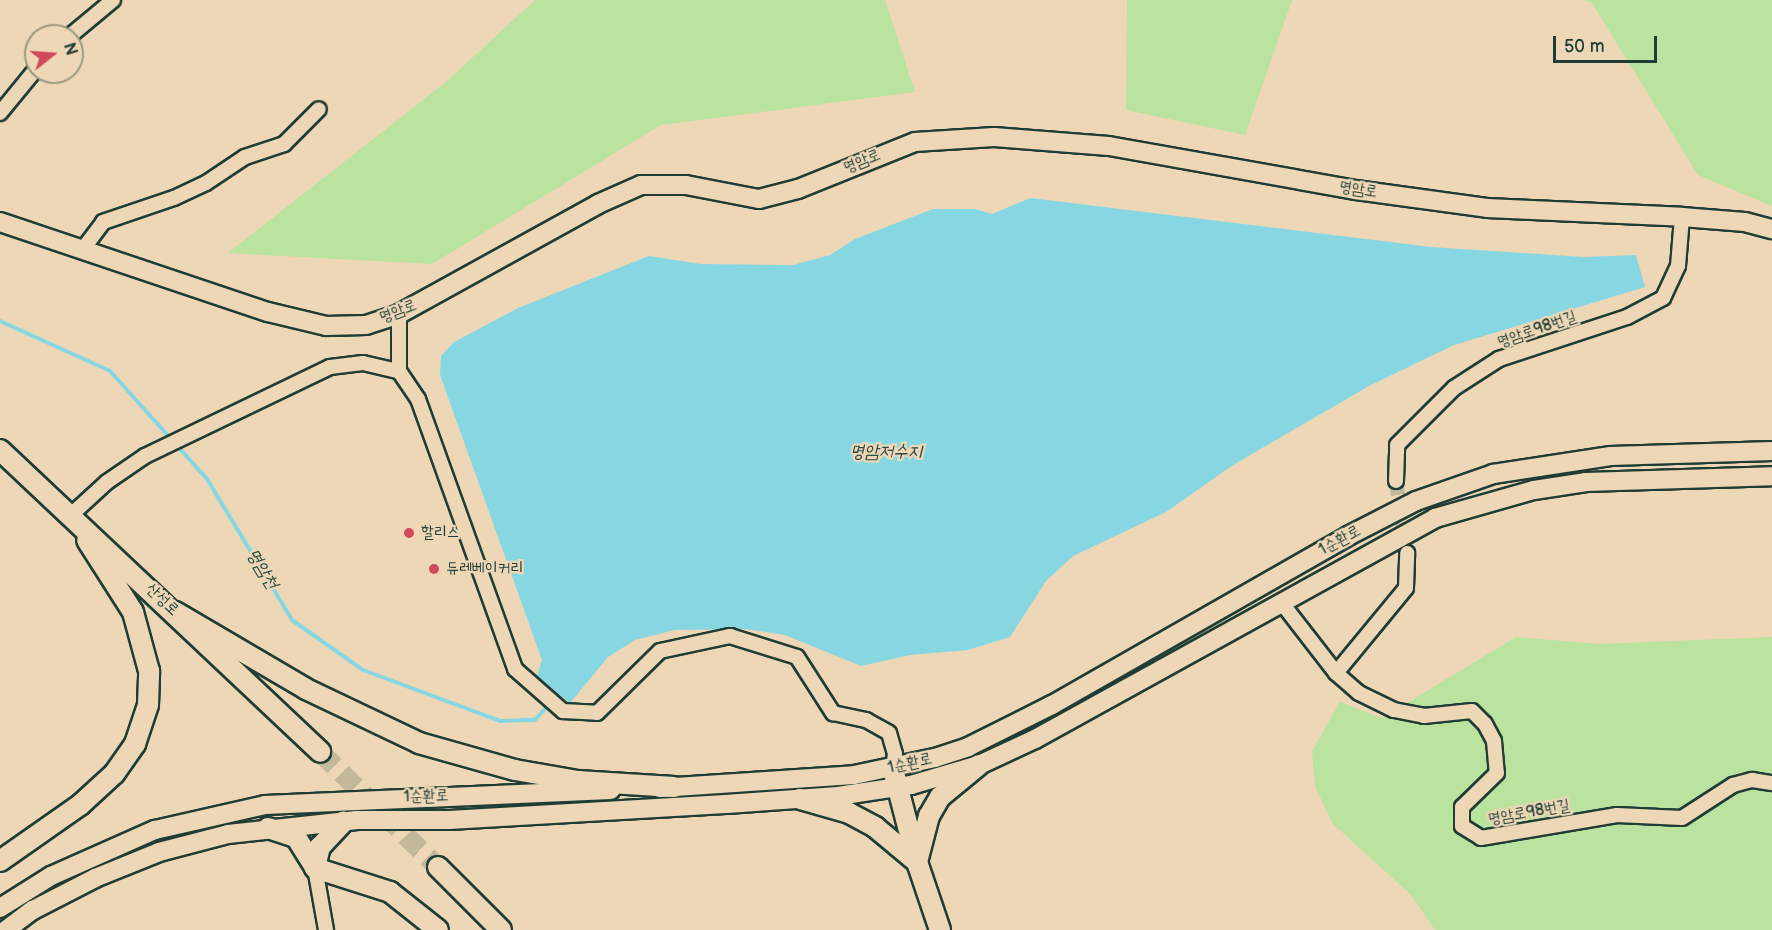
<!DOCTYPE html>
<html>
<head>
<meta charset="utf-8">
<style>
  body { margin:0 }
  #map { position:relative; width:1772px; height:930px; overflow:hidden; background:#edd7b6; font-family:"Balsamiq Sans","Poor Story",sans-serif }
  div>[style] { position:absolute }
  .green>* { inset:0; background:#b9e39f }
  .water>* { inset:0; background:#87d7e3 }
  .stream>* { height:4px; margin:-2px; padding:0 2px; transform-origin:2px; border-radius:2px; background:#87d7e3 }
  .minor-tunnel>* { height:14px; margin-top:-7px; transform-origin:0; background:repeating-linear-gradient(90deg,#c4b89c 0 14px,transparent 0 21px) }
  .secondary-tunnel>* { height:20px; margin-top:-10px; transform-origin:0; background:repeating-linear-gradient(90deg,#c4b89c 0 20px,transparent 0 30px) }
  .roads { filter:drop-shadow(2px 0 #1f3d34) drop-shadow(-2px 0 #1f3d34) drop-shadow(0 2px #1f3d34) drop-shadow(0 -2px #1f3d34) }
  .minor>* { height:14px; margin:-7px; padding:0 7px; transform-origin:7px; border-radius:7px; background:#edd7b6 }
  .tertiary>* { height:18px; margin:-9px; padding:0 9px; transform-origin:9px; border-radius:9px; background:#edd7b6 }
  .secondary>* { height:20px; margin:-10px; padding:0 10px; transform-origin:10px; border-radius:10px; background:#edd7b6 }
  .dots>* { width:16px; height:16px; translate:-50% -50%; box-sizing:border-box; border:3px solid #edd7b6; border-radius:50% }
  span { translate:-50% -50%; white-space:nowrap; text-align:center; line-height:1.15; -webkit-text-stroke:4.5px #edd7b6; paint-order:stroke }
  .street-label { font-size:16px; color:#1f3d34 }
  .poi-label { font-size:16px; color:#1f3d34 }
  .left { translate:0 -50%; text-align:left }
  .water-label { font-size:18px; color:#294c46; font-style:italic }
  .north { position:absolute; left:24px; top:24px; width:60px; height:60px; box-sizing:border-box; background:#edd7b6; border:2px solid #9b9982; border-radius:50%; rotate:73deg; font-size:16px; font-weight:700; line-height:24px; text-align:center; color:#1f3d34 }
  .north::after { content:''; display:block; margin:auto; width:21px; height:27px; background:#d1495b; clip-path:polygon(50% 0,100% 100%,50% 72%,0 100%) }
  .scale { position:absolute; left:1553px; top:36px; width:104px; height:27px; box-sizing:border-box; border:3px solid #1f3d34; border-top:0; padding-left:8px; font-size:18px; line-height:21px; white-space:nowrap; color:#1f3d34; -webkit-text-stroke:4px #edd7b6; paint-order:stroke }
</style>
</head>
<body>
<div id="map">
  <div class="green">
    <i style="clip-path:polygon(535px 0,885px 0,915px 92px,661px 125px,432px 264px,228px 253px,446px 82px)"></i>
    <i style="clip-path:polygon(1127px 0,1292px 0,1245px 135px,1126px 110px)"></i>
    <i style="clip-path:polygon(1584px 0,1772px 0,1772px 206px,1698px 175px,1592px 3px)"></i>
    <i style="clip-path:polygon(1516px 637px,1600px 644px,1772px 637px,1772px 930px,1435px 930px,1411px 895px,1332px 823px,1315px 786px,1312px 751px,1340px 702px,1382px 718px)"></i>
  </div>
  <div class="water">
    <i style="clip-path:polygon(1030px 198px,1431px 247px,1583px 257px,1636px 255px,1645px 287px,1454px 345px,1369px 386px,1233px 465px,1166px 512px,1073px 556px,1046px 581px,1010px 637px,968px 650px,910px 655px,861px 666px,785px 635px,745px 629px,675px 630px,635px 640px,608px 657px,570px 703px,537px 676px,542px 660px,440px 375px,441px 356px,454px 342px,518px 308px,649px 256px,701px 264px,793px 265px,830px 255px,855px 239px,933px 209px,975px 209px,992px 214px)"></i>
  </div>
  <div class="stream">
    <i style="left:0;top:321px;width:121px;rotate:24.4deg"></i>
    <i style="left:110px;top:371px;width:145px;rotate:48.1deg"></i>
    <i style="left:207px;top:479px;width:165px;rotate:58.9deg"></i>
    <i style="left:292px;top:620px;width:87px;rotate:35.2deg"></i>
    <i style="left:363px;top:670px;width:146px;rotate:20.4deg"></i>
    <i style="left:500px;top:721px;width:35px;rotate:-2deg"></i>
    <i style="left:535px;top:720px;width:40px;rotate:-48deg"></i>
  </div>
  <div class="minor-tunnel">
    <i style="left:1396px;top:481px;width:62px;rotate:81.6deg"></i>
  </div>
  <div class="secondary-tunnel">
    <i style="left:320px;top:752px;width:165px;rotate:44.3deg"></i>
  </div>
  <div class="roads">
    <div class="minor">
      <i style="left:70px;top:36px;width:56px;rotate:-39.9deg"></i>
      <i style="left:0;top:113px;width:57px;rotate:-50.7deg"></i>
      <i style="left:83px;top:249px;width:34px;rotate:-53deg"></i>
      <i style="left:103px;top:222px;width:75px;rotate:-18.7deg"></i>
      <i style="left:174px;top:198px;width:35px;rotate:-25deg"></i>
      <i style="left:206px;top:183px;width:47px;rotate:-33.7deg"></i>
      <i style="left:245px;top:157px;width:41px;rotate:-18.4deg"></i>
      <i style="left:284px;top:144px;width:49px;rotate:-45deg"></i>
      <i style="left:399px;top:371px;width:34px;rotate:56deg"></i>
      <i style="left:418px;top:399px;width:287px;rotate:70.2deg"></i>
      <i style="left:515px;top:669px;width:64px;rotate:41.2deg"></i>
      <i style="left:563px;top:711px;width:34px;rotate:3deg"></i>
      <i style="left:597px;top:713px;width:88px;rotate:-44.5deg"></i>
      <i style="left:660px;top:651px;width:72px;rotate:-12.1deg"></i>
      <i style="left:730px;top:636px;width:70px;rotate:17.4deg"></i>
      <i style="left:797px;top:657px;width:67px;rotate:57.3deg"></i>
      <i style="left:833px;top:713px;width:34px;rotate:12deg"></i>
      <i style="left:866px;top:720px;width:26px;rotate:29deg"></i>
      <i style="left:889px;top:733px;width:22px;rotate:74deg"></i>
      <i style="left:895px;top:754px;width:15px;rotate:98deg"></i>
      <i style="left:1396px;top:481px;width:36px;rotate:-88deg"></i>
      <i style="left:1397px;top:445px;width:81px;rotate:-45deg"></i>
      <i style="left:1454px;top:388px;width:54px;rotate:-32.8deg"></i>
      <i style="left:1499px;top:359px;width:135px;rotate:-18.2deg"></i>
      <i style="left:1627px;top:317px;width:41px;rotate:-27.8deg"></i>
      <i style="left:1663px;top:298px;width:35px;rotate:-65deg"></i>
      <i style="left:1678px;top:266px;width:49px;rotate:-85.3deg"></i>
      <i style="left:71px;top:515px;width:49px;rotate:-42.5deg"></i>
      <i style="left:107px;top:482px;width:46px;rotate:-34.4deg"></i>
      <i style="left:145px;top:456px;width:205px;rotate:-25.7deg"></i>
      <i style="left:330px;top:367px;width:33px;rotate:-7deg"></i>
      <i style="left:363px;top:363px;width:37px;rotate:13deg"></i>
      <i style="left:399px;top:371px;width:57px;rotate:-90deg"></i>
      <i style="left:1281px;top:602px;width:90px;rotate:52.2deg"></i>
      <i style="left:1336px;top:673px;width:30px;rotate:41deg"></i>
      <i style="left:1359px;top:693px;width:39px;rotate:26deg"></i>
      <i style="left:1394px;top:710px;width:31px;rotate:11deg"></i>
      <i style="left:1424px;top:716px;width:48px;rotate:-5.9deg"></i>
      <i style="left:1472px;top:711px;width:18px;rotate:45deg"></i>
      <i style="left:1485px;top:724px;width:19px;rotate:62deg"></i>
      <i style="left:1494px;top:741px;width:32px;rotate:85deg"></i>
      <i style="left:1497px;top:773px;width:49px;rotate:135.8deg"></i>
      <i style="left:1462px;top:807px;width:19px;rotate:90deg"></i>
      <i style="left:1462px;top:826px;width:22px;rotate:32deg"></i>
      <i style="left:1481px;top:838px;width:138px;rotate:-9.6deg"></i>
      <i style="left:1617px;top:815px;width:65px;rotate:2.6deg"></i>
      <i style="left:1682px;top:818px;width:61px;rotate:-32.9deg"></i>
      <i style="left:1733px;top:785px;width:20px;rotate:-15deg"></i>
      <i style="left:1752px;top:780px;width:20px;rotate:9deg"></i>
      <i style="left:1336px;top:673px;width:110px;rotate:-50.5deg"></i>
      <i style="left:1406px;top:588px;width:35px;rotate:-88deg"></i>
      <i style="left:315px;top:868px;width:63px;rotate:79.9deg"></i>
    </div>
    <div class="tertiary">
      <i style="left:0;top:222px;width:283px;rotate:18.6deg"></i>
      <i style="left:268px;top:312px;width:60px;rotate:13.6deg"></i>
      <i style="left:326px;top:326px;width:40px;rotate:-1.4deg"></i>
      <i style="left:366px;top:325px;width:35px;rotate:-18deg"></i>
      <i style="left:399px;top:314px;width:227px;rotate:-28.9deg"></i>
      <i style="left:598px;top:204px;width:47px;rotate:-23.8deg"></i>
      <i style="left:641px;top:185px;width:45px"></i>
      <i style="left:686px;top:185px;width:74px;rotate:10.9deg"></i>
      <i style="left:759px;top:199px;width:40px;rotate:-14.4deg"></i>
      <i style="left:798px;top:189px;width:126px;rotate:-21.9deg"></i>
      <i style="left:915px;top:142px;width:79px;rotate:-3.6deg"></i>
      <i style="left:994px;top:137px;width:115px;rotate:4.5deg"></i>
      <i style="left:1109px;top:146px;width:251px;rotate:10.1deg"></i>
      <i style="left:1356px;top:190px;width:132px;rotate:7.8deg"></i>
      <i style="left:1487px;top:208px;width:195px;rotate:2.6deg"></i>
      <i style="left:1682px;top:217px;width:63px;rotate:4.5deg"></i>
      <i style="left:1745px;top:222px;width:28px;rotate:15deg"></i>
      <i style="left:660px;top:788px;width:194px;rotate:-3.8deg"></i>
      <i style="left:854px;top:775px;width:83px;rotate:-11.9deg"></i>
      <i style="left:935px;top:758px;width:35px;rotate:-18deg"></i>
      <i style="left:968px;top:747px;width:94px;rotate:-26.6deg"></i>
      <i style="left:1052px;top:705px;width:341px;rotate:-29.7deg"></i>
      <i style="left:1348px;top:536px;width:76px;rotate:-27.2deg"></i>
      <i style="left:1416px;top:501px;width:82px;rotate:-19.3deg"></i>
      <i style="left:1493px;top:474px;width:119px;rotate:-8.7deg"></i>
      <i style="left:1611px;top:456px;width:161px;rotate:-1.8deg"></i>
      <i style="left:0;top:908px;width:60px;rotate:-32.1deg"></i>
      <i style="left:51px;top:876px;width:114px;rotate:-23.9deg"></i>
      <i style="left:155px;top:830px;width:113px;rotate:-12.8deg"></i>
      <i style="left:265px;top:805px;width:346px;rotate:-2.5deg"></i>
      <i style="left:6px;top:930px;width:34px;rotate:-37deg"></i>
      <i style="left:33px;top:910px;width:70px;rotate:-27.3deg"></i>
      <i style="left:95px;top:878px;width:69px;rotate:-22.1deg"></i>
      <i style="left:159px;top:852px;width:71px;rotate:-14.6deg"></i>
      <i style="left:228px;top:834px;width:130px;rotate:-6.2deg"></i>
      <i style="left:357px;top:820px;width:92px"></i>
      <i style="left:449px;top:820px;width:277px;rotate:-3.3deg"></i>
      <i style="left:726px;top:804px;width:112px;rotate:-4.1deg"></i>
      <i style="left:838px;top:796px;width:74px;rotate:-8.6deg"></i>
      <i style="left:911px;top:785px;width:71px;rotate:-16.4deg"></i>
      <i style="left:979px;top:765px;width:62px;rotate:-24.9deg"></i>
      <i style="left:1035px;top:739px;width:457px;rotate:-28.9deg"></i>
      <i style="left:1435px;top:518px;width:103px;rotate:-15.8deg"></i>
      <i style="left:1534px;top:490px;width:53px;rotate:-8.7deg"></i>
      <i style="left:1586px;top:482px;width:186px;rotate:-1.8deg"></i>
    </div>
    <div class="secondary">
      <i style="left:0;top:450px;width:440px;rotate:43.3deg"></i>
      <i style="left:175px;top:612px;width:152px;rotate:30.4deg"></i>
      <i style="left:306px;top:689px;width:125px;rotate:25.5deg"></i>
      <i style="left:419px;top:743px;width:100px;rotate:15.7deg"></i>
      <i style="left:515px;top:770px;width:64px;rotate:9.9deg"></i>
      <i style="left:578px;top:781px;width:96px;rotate:3.6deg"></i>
      <i style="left:893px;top:769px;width:96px;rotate:75.5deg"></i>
      <i style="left:917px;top:862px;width:72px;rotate:71.3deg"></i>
      <i style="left:800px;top:799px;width:51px;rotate:15.9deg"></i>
      <i style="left:849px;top:813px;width:30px;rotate:28deg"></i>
      <i style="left:875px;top:827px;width:55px;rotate:39.8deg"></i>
      <i style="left:917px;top:862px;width:48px;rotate:-75.4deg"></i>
      <i style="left:929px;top:816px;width:22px;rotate:-60deg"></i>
      <i style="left:940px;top:797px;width:50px;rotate:-39.4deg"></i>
      <i style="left:268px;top:828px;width:29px;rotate:18deg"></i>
      <i style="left:296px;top:837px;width:36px;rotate:58deg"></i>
      <i style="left:315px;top:868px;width:79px;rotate:17.7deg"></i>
      <i style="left:390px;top:892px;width:61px;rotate:38.4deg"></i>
      <i style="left:0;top:861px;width:98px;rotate:-35deg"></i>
      <i style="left:80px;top:805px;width:46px;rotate:-42.4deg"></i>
      <i style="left:114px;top:774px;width:37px;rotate:-55deg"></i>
      <i style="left:135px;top:744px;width:41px;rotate:-71.6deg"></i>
      <i style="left:148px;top:705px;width:34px;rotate:-88deg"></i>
      <i style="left:149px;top:671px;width:61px;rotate:-105.2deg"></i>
      <i style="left:133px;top:612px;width:85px;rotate:-122.6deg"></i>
      <i style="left:438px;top:867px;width:89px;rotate:45deg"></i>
      <i style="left:315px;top:868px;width:22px;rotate:-77deg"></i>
      <i style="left:320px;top:847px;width:35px;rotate:-47deg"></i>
    </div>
  </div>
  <div class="dots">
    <i style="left:409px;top:533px;background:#d1495b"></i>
    <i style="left:434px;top:569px;background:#d1495b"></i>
  </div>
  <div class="street-label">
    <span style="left:862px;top:162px;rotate:-22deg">명암로</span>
    <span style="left:1358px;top:190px;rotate:9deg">명암로</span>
    <span style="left:398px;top:312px;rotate:-21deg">명암로</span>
    <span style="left:1537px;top:330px;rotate:-19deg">명암로98번길</span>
    <span style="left:1340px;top:541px;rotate:-29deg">1순환로</span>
    <span style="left:162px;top:600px;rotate:43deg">산성로</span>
    <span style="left:910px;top:764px;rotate:-13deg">1순환로</span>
    <span style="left:426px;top:797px;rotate:-2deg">1순환로</span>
    <span style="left:1529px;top:813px;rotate:-10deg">명암로98번길</span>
  </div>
  <div class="poi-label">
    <span class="left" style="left:421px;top:533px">할리스</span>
    <span class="left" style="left:446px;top:569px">듀레베이커리</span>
  </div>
  <div class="water-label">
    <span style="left:886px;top:452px">명암저수지</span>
    <span style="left:262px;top:569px;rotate:59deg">명암천</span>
  </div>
  <div class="north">N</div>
  <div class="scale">50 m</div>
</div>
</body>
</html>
